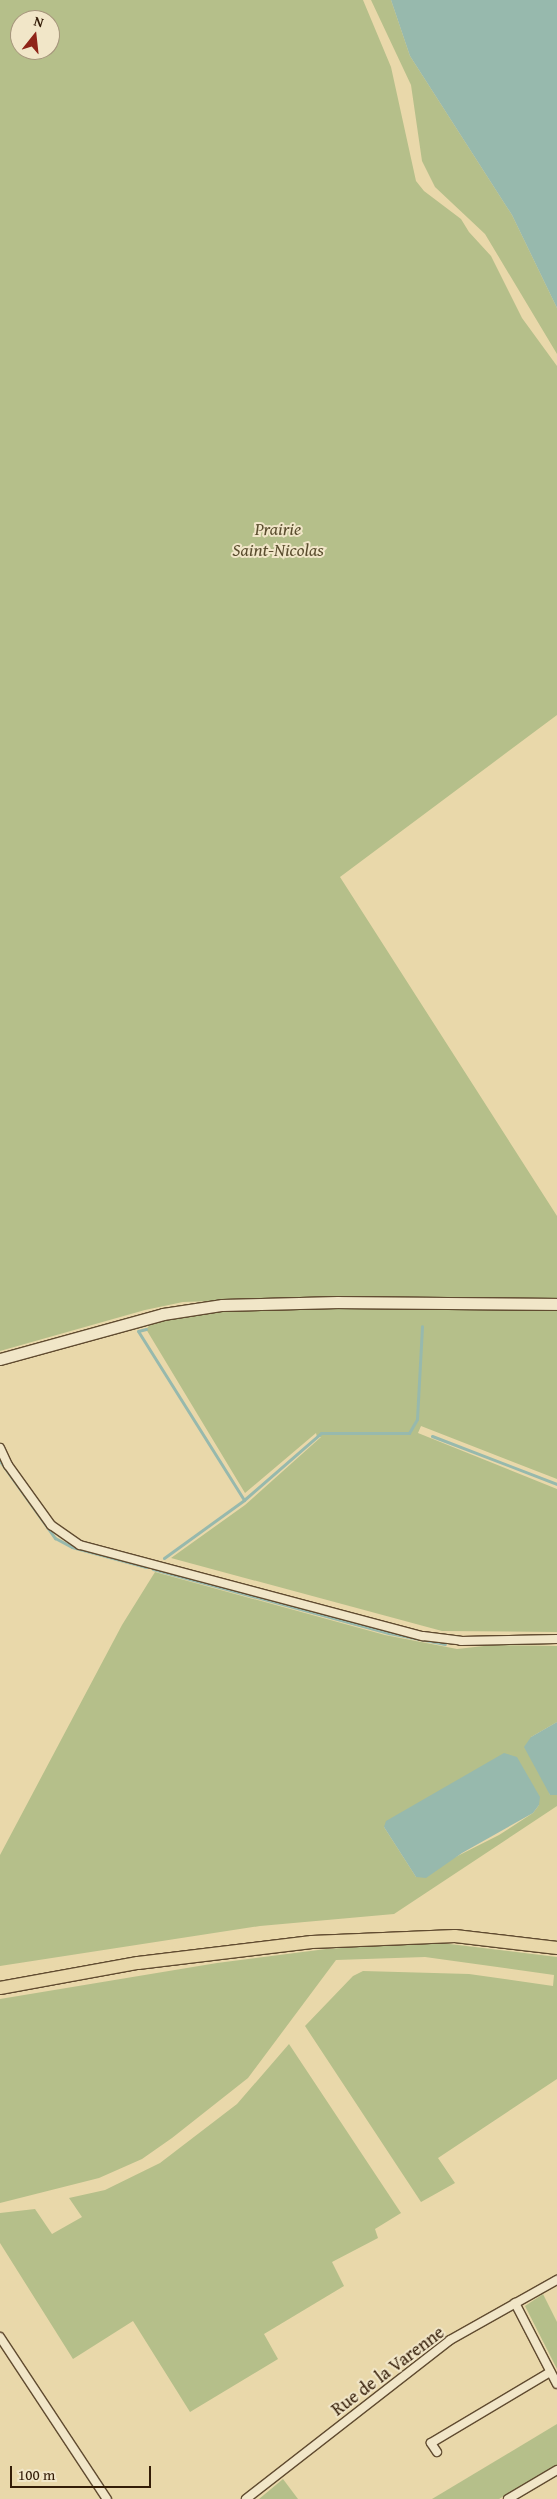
<!DOCTYPE html>
<html>
<head>
<meta charset="utf-8">
<style>
  body { margin:0 }
  #map { position:relative; width:557px; height:2499px; overflow:hidden; background:#e9d8aa; font-family:"Gentium Book Plus",serif }
  div>[style] { position:absolute }
  .green>* { inset:0; background:#b5bf8a }
  .water>* { inset:0; background:#97b9ad }
  .stream>* { height:3px; margin:-1.5px; padding:0 1.5px; transform-origin:1.5px; border-radius:1.5px; background:#97b9ad }
  .roads { filter:drop-shadow(1px 0 #604b30) drop-shadow(-1px 0 #604b30) drop-shadow(0 1px #604b30) drop-shadow(0 -1px #604b30) }
  .street>* { height:8px; margin:-4px; padding:0 4px; transform-origin:4px; border-radius:4px; background:#f1e6c8 }
  .secondary>* { height:11px; margin:-5.5px; padding:0 5.5px; transform-origin:5.5px; border-radius:5.5px; background:#f1e6c8 }
  .primary>* { height:12px; margin:-6px; padding:0 6px; transform-origin:6px; border-radius:6px; background:#e9d8aa }
  span { translate:-50% -50%; white-space:nowrap; text-align:center; line-height:1.15; -webkit-text-stroke:4px #f1e6c8; paint-order:stroke }
  .park-label { font-size:18px; color:#5a4d2e; font-style:italic }
  .street-label { font-size:18px; color:#331c07 }
  .north { position:absolute; left:10px; top:10px; width:50px; height:50px; box-sizing:border-box; background:#f1e6c8; border:1px solid #a5957b; border-radius:50%; rotate:16deg; font-size:14px; font-weight:700; line-height:20px; text-align:center; color:#331c07 }
  .north::after { content:''; display:block; margin:auto; width:18px; height:22px; background:#8f2418; clip-path:polygon(50% 0,100% 100%,50% 72%,0 100%) }
  .scale { position:absolute; left:10px; top:2466px; width:141px; height:22px; box-sizing:border-box; border:2px solid #331c07; border-top:0; padding-left:6px; font-size:15px; line-height:18px; white-space:nowrap; color:#331c07; -webkit-text-stroke:4px #f1e6c8; paint-order:stroke }
</style>
</head>
<body>
<div id="map">
  <div class="green">
    <i style="clip-path:polygon(evenodd,0 0,363px 0,391px 67px,416px 181px,424px 191px,461px 219px,469px 232px,491px 256px,522px 318px,557px 366px,557px 715px,340px 877px,557px 1216px,557px 1300px,328px 1297px,183px 1302px,145px 1310px,0 1351px,0 0,20px 20px,50px 20px,50px 50px,20px 50px,20px 20px)"></i>
    <i style="clip-path:polygon(371px 0,391px 0,410px 56px,512px 215px,557px 308px,557px 354px,485px 234px,435px 187px,422px 161px,411px 85px)"></i>
    <i style="clip-path:polygon(326px 1307px,557px 1310px,557px 1479px,421px 1426px,418px 1433px,557px 1489px,557px 1632px,442px 1631px,171px 1558px,245px 1505px,321px 1437px,317px 1437px,316px 1433px,245px 1493px,146px 1329px,153px 1322px,221px 1310px)"></i>
    <i style="clip-path:polygon(evenodd,155px 1572px,385px 1635px,457px 1649px,493px 1645px,557px 1646px,557px 1722px,531px 1737px,550px 1795px,557px 1795px,557px 1806px,394px 1914px,260px 1926px,0 1966px,0 1855px,122px 1625px,155px 1572px,539px 1805px,533px 1813px,499px 1835px,416px 1877px,384px 1827px,539px 1805px)"></i>
    <i style="clip-path:polygon(433px 1942px,557px 1957px,557px 2079px,438px 2158px,455px 2183px,421px 2202px,305px 2026px,353px 1976px,363px 1971px,469px 1974px,553px 1986px,554px 1975px,425px 1957px,336px 1960px,248px 2078px,172px 2138px,142px 2159px,99px 2178px,0 2203px,0 1999px,217px 1963px,326px 1949px)"></i>
    <i style="clip-path:polygon(289px 2044px,401px 2213px,375px 2229px,378px 2238px,332px 2262px,344px 2286px,264px 2334px,278px 2359px,190px 2412px,133px 2321px,73px 2359px,0 2243px,0 2213px,35px 2209px,52px 2234px,82px 2217px,69px 2198px,105px 2190px,160px 2163px,237px 2104px)"></i>
    <i style="clip-path:polygon(543px 2294px,557px 2322px,557px 2369px,525px 2306px)"></i>
    <i style="clip-path:polygon(557px 2424px,557px 2465px,499px 2499px,432px 2499px)"></i>
    <i style="clip-path:polygon(283px 2479px,298px 2499px,259px 2499px)"></i>
  </div>
  <div class="water">
    <i style="clip-path:polygon(391px 0,557px 0,557px 308px,512px 215px,410px 56px)"></i>
    <i style="clip-path:polygon(557px 1722px,557px 1795px,550px 1795px,524px 1747px,531px 1737px)"></i>
    <i style="clip-path:polygon(504px 1753px,517px 1757px,540px 1797px,539px 1805px,533px 1813px,462px 1853px,426px 1878px,416px 1877px,384px 1827px,386px 1821px)"></i>
  </div>
  <div class="stream">
    <i style="left:146px;top:1329px;width:8px;rotate:166deg"></i>
    <i style="left:138px;top:1331px;width:199px;rotate:57.9deg"></i>
    <i style="left:432px;top:1436px;width:134px;rotate:21deg"></i>
    <i style="left:0;top:1461px;width:95px;rotate:54.5deg"></i>
    <i style="left:55px;top:1538px;width:19px;rotate:28deg"></i>
    <i style="left:72px;top:1547px;width:77px;rotate:15.1deg"></i>
    <i style="left:164px;top:1558px;width:99px;rotate:-35.9deg"></i>
    <i style="left:244px;top:1500px;width:102px;rotate:-41deg"></i>
    <i style="left:321px;top:1433px;width:88px"></i>
    <i style="left:409px;top:1433px;width:16px;rotate:-60deg"></i>
    <i style="left:417px;top:1419px;width:93px;rotate:-86.9deg"></i>
    <i style="left:153px;top:1569px;width:245px;rotate:15.2deg"></i>
    <i style="left:389px;top:1633px;width:57px;rotate:11.1deg"></i>
  </div>
  <div class="roads">
    <div class="street">
      <i style="left:0;top:1448px;width:19px;rotate:65deg"></i>
      <i style="left:8px;top:1465px;width:74px;rotate:54.4deg"></i>
      <i style="left:51px;top:1525px;width:35px;rotate:35deg"></i>
      <i style="left:80px;top:1545px;width:355px;rotate:14.9deg"></i>
      <i style="left:423px;top:1636px;width:38px;rotate:7deg"></i>
      <i style="left:461px;top:1641px;width:96px;rotate:-1.2deg"></i>
      <i style="left:515px;top:2303px;width:91px;rotate:62.6deg"></i>
      <i style="left:0;top:2337px;width:194px;rotate:56.6deg"></i>
      <i style="left:437px;top:2452px;width:11px;rotate:-124deg"></i>
      <i style="left:431px;top:2443px;width:139px;rotate:-30.8deg"></i>
      <i style="left:246px;top:2499px;width:259px;rotate:-37.9deg"></i>
      <i style="left:450px;top:2340px;width:123px;rotate:-29.3deg"></i>
      <i style="left:508px;top:2499px;width:57px;rotate:-30.6deg"></i>
    </div>
    <div class="secondary">
      <i style="left:0;top:1359px;width:169px;rotate:-15.4deg"></i>
      <i style="left:163px;top:1314px;width:60px;rotate:-8.7deg"></i>
      <i style="left:222px;top:1305px;width:116px;rotate:-1.5deg"></i>
      <i style="left:338px;top:1302px;width:219px;rotate:0.5deg"></i>
    </div>
    <div class="primary">
      <i style="left:0;top:1988px;width:140px;rotate:-10.3deg"></i>
      <i style="left:138px;top:1963px;width:175px;rotate:-6.9deg"></i>
      <i style="left:312px;top:1942px;width:143px;rotate:-2.4deg"></i>
      <i style="left:455px;top:1936px;width:103px;rotate:6.7deg"></i>
    </div>
  </div>
  <div class="park-label">
    <span style="left:278px;top:540px">Prairie<br>Saint-Nicolas</span>
  </div>
  <div class="street-label">
    <span style="left:388px;top:2371px;rotate:-37deg">Rue de la Varenne</span>
  </div>
  <div class="north">N</div>
  <div class="scale">100 m</div>
</div>
</body>
</html>
